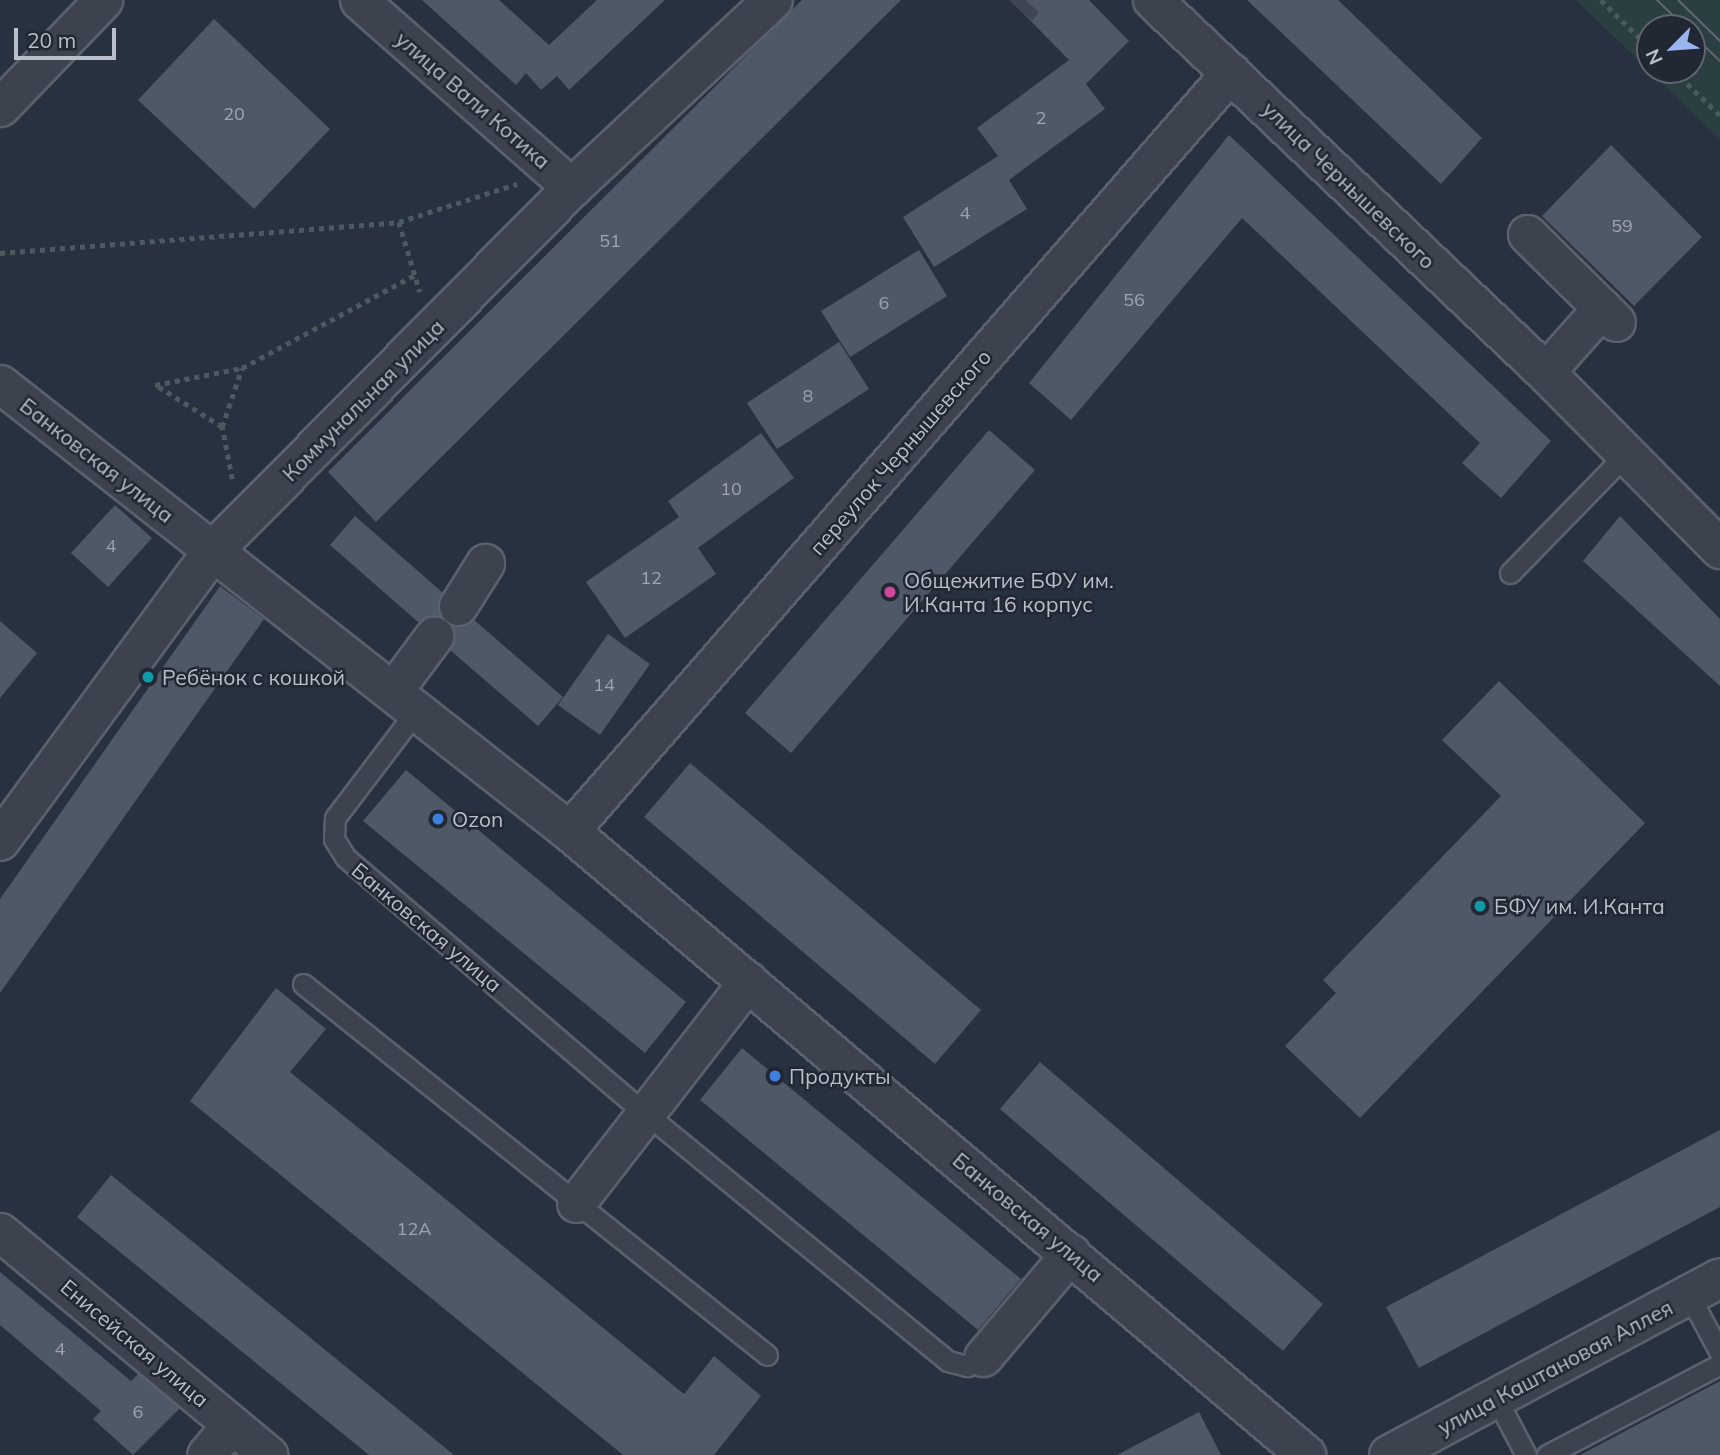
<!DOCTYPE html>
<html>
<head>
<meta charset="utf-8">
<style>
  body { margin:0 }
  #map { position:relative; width:1720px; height:1455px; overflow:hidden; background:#28313f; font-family:Mulish,sans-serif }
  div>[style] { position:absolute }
  .green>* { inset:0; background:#2b3e41 }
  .building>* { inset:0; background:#4f5867 }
  .minor-tunnel>* { height:37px; margin-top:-18.5px; transform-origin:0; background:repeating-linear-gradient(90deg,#3e4654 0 37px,transparent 0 55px) }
  .path>* { height:4.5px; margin-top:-2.25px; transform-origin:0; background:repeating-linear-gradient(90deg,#4a5b5f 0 5px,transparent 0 10px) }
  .roads { filter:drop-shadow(2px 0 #5a616c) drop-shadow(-2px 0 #5a616c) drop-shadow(0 2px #5a616c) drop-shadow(0 -2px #5a616c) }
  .service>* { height:19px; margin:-9.5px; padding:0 9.5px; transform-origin:9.5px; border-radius:9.5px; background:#3c434f }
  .minor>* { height:37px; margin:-18.5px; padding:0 18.5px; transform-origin:18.5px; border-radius:18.5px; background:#3c434f }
  .tertiary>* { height:38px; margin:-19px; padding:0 19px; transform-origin:19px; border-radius:19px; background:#3c434f }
  .tram>* { height:2px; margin:-1px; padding:0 1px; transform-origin:1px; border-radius:1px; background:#5e6775 }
  .dots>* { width:19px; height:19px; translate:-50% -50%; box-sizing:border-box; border:4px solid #212834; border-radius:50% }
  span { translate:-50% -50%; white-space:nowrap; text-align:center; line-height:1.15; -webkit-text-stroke:5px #212834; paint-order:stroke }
  .number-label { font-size:18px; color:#9ea4b0 }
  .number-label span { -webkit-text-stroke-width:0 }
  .street-label { font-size:21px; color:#b9bec9 }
  .poi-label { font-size:21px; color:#b9bec9 }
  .left { translate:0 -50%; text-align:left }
  .north { position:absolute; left:1636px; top:14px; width:70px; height:70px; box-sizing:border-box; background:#212834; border:2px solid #5e6470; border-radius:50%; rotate:245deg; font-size:19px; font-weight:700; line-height:28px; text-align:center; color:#b9bec9 }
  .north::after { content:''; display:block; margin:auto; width:24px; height:32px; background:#98b5ef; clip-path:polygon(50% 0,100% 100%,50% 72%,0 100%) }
  .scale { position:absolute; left:14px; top:28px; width:102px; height:32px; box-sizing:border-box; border:4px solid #b9bec9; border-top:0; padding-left:9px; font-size:21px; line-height:24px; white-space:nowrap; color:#b9bec9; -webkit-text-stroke:5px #212834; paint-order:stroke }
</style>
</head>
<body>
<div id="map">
  <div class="green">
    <i style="clip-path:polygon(evenodd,1576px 0,1720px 0,1720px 139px,1639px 61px,1576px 0,1650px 28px,1692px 28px,1692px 70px,1650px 70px,1650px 28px)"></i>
  </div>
  <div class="building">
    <i style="clip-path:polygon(422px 0,499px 0,549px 45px,597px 0,665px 0,569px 90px,557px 76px,541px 90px,526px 73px,516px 85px)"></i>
    <i style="clip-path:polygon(802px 0,901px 0,376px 522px,328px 472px)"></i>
    <i style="clip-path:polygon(1010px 0,1089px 0,1129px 41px,1086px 84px,1105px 109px,1009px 180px,1027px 209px,934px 267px,903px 217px,998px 156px,977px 128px,1069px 60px)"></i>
    <i style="clip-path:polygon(1247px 0,1338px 0,1482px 138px,1441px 184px)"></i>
    <i style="clip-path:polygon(214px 19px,330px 129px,254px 209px,138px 100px)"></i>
    <i style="clip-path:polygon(1229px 135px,1551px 441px,1501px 498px,1462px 463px,1480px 443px,1242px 218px,1071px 420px,1029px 383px)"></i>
    <i style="clip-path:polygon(1611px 145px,1702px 237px,1634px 306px,1542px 216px)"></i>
    <i style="clip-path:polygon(919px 250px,947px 296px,850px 357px,821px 311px)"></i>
    <i style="clip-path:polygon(839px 342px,869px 389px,777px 449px,747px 403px)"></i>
    <i style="clip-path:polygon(989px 430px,1035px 470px,791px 753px,745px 713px)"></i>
    <i style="clip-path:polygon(761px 433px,794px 478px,698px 548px,716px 574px,625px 638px,586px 582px,679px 517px,668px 501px)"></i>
    <i style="clip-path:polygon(115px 505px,152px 538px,108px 587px,71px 553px)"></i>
    <i style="clip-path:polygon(355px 516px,442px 592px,440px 616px,418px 622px,330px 545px)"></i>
    <i style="clip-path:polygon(1620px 516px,1720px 619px,1720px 686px,1583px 561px)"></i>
    <i style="clip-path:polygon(220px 586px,264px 619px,0 993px,0 899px)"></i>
    <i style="clip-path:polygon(473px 619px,563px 697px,538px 726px,450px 650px,452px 625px)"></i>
    <i style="clip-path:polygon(0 621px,37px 653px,0 698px)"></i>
    <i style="clip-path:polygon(608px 634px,650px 664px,600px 735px,558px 705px)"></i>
    <i style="clip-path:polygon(1499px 681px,1645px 823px,1360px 1118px,1285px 1046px,1336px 993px,1323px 980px,1501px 796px,1442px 740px)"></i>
    <i style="clip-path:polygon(690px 763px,981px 1010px,935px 1064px,644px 817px)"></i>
    <i style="clip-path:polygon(406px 770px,686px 1002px,645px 1053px,363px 821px)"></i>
    <i style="clip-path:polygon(276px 988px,326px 1029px,290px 1072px,684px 1394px,714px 1356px,761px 1396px,714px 1455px,623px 1455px,190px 1101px)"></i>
    <i style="clip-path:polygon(742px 1048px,1021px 1279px,978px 1330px,700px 1100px)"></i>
    <i style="clip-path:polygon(1040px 1062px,1323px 1304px,1283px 1351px,1000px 1109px)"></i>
    <i style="clip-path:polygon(1720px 1130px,1720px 1207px,1419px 1368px,1386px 1307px)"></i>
    <i style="clip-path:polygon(111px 1175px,454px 1455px,369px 1455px,208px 1324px,77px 1217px)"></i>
    <i style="clip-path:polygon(0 1272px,131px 1381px,138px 1374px,180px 1408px,133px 1455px,93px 1419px,101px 1411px,0 1325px)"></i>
    <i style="clip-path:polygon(1720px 1381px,1720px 1455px,1580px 1455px)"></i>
    <i style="clip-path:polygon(1199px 1412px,1221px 1455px,1117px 1455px)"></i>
  </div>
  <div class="minor-tunnel">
    <i style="left:1018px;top:8px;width:11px;rotate:-49deg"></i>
  </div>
  <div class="path">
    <i style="left:1601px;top:0;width:69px;rotate:44.4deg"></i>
    <i style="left:1673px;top:70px;width:65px;rotate:43.8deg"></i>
    <i style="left:399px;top:222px;width:73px;rotate:73.3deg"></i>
    <i style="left:0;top:253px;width:400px;rotate:-4.4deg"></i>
    <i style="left:399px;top:222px;width:124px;rotate:-17.9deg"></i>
    <i style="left:222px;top:427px;width:79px;rotate:-147.9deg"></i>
    <i style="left:155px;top:385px;width:89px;rotate:-11.1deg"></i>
    <i style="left:242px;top:368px;width:196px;rotate:-28.3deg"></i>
    <i style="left:232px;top:479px;width:53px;rotate:-100.9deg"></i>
    <i style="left:222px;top:427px;width:62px;rotate:-71.3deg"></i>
  </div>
  <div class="roads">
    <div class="service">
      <i style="left:1510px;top:573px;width:166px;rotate:-45.7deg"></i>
      <i style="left:417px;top:710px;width:136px;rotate:127.2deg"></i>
      <i style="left:335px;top:818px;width:21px;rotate:93deg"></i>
      <i style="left:334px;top:839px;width:22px;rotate:58deg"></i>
      <i style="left:346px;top:858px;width:393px;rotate:40.5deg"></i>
      <i style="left:645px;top:1113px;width:392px;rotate:39.3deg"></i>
      <i style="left:948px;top:1361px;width:20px;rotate:15deg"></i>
      <i style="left:967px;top:1366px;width:18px;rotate:-29deg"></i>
      <i style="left:303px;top:984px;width:594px;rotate:38.64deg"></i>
      <i style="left:1689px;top:1295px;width:66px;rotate:61.9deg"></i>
      <i style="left:1496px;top:1398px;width:64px;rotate:62.2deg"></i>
      <i style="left:1547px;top:1455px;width:195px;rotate:-27.7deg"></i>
    </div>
    <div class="minor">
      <i style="left:359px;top:0;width:284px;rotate:41.4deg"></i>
      <i style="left:0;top:107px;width:149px;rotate:-46.1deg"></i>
      <i style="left:1527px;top:234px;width:125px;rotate:44.7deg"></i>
      <i style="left:1545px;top:372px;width:86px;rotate:-48.3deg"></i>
      <i style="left:0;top:384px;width:271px;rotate:38.1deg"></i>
      <i style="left:458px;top:606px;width:51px;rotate:-57.9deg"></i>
      <i style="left:393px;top:691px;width:69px;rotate:-53.3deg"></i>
      <i style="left:569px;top:831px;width:1007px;rotate:-48.91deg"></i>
      <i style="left:576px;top:1203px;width:281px;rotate:-52.2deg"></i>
      <i style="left:0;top:1232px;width:349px;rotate:39.7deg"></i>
      <i style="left:983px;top:1357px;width:136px;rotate:-49.8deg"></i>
      <i style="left:206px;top:1455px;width:40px;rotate:-50deg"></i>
    </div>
    <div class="tertiary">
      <i style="left:1153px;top:0;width:540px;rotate:43.5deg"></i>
      <i style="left:1545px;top:372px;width:249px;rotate:45.3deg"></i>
      <i style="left:213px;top:551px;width:453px;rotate:38.2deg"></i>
      <i style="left:569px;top:831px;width:966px;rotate:40.25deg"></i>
      <i style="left:0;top:841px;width:360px;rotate:-53.7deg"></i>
      <i style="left:213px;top:551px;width:511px;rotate:-45.32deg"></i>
      <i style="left:572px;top:188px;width:275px;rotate:-43.1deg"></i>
      <i style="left:1389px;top:1455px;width:375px;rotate:-28.1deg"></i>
    </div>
  </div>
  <div class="tram">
    <i style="left:1657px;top:0;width:40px;rotate:44deg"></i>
    <i style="left:1678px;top:0;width:59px;rotate:44.3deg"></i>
    <i style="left:1692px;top:34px;width:39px;rotate:44deg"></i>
  </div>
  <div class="dots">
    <i style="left:890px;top:592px;background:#d1479c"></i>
    <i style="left:148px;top:677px;background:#0f9aa8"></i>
    <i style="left:438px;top:819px;background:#3f7fe0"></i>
    <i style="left:1480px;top:906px;background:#0f9aa8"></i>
    <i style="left:775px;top:1076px;background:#3f7fe0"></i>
  </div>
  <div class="number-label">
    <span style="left:234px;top:114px">20</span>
    <span style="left:1041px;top:118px">2</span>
    <span style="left:965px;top:213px">4</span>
    <span style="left:1622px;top:226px">59</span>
    <span style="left:610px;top:241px">51</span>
    <span style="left:1134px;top:300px">56</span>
    <span style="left:884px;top:303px">6</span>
    <span style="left:808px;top:396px">8</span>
    <span style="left:731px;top:489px">10</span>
    <span style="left:111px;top:546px">4</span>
    <span style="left:651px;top:578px">12</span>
    <span style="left:604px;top:685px">14</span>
    <span style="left:414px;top:1229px">12А</span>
    <span style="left:60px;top:1349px">4</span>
    <span style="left:138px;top:1412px">6</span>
  </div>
  <div class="street-label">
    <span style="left:473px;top:100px;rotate:41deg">улица Вали Котика</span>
    <span style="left:1349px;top:185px;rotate:44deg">улица Чернышевского</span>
    <span style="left:363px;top:400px;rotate:-45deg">Коммунальная улица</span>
    <span style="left:900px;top:452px;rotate:-49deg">переулок Чернышевского</span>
    <span style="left:97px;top:460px;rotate:38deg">Банковская улица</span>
    <span style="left:427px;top:927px;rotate:40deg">Банковская улица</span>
    <span style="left:1028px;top:1217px;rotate:40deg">Банковская улица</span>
    <span style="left:135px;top:1343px;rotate:40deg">Енисейская улица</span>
    <span style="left:1555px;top:1367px;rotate:-28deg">улица Каштановая Аллея</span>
  </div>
  <div class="poi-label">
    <span class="left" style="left:904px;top:592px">Общежитие БФУ им.<br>И.Канта 16 корпус</span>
    <span class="left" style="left:162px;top:677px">Ребёнок с кошкой</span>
    <span class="left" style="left:452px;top:819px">Ozon</span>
    <span class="left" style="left:1494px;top:906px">БФУ им. И.Канта</span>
    <span class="left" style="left:789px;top:1076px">Продукты</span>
  </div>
  <div class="north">N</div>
  <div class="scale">20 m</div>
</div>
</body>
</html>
